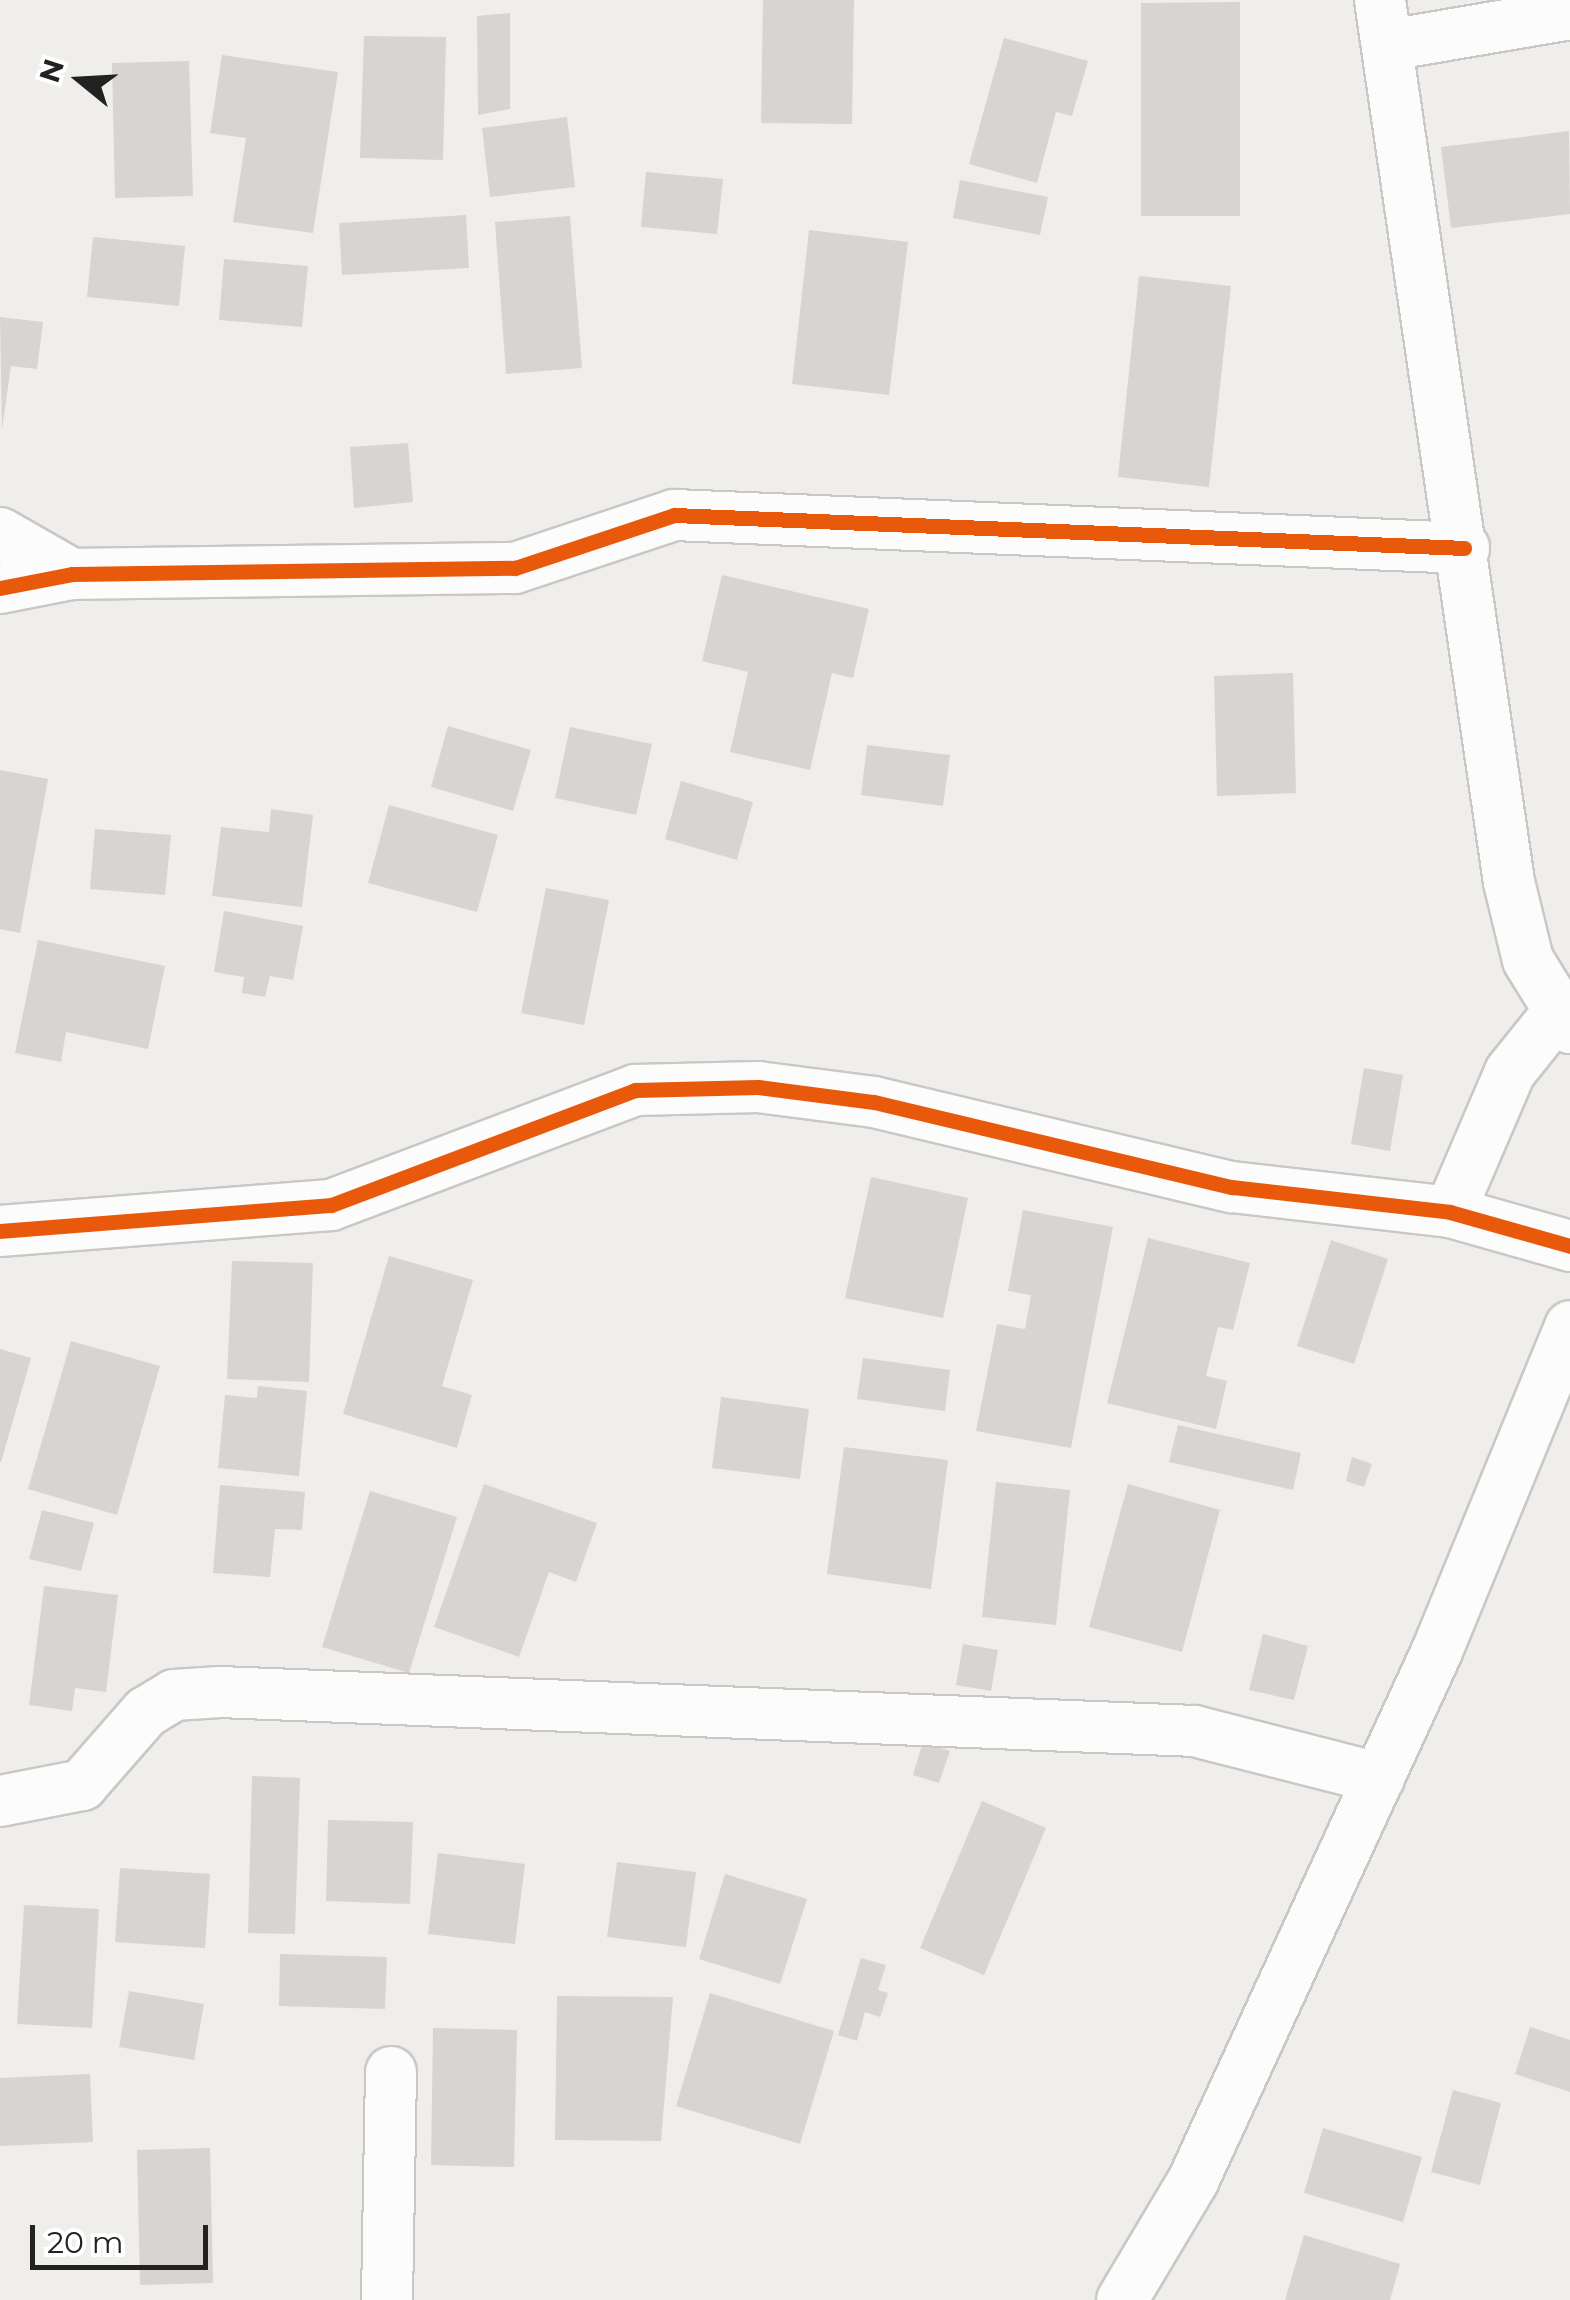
<!DOCTYPE html>
<html>
<head>
<meta charset="utf-8">
<style>
  body { margin:0 }
  #map { position:relative; width:1570px; height:2300px; overflow:hidden; background:#f0eeeb; font-family:Montserrat,sans-serif }
  div>[style] { position:absolute }
  .building>* { inset:0; background:#d7d4d2 }
  .roads { filter:drop-shadow(2px 0 #c9c8c7) drop-shadow(-2px 0 #c9c8c7) drop-shadow(0 2px #c9c8c7) drop-shadow(0 -2px #c9c8c7) }
  .minor>* { height:50px; margin:-25px; padding:0 25px; transform-origin:25px; border-radius:25px; background:#fdfcfc }
  .cycleway>* { height:15px; margin:-7.5px; padding:0 7.5px; transform-origin:7.5px; border-radius:7.5px; background:#e8590c }
  span { translate:-50% -50%; white-space:nowrap; text-align:center; line-height:1.15; -webkit-text-stroke:9px #fff; paint-order:stroke }
  .north { position:absolute; left:30px; top:30px; width:100px; height:100px; -webkit-text-stroke:8px #fff; paint-order:stroke; rotate:288deg; font-size:28px; font-weight:700; line-height:40px; text-align:center; color:#222 }
  .north::after { content:''; display:block; margin:auto; width:35px; height:45px; background:#222; clip-path:polygon(50% 0,100% 100%,50% 72%,0 100%) }
  .scale { position:absolute; left:30px; top:2225px; width:178px; height:45px; box-sizing:border-box; border:5px solid #222; border-top:0; padding-left:12px; font-size:30px; line-height:35px; white-space:nowrap; color:#222; -webkit-text-stroke:8px #fff; paint-order:stroke }
</style>
</head>
<body>
<div id="map">
  <div class="building">
    <i style="clip-path:polygon(763px 0,854px 0,852px 124px,761px 123px)"></i>
    <i style="clip-path:polygon(1240px 2px,1240px 216px,1141px 216px,1141px 3px)"></i>
    <i style="clip-path:polygon(510px 13px,510px 109px,478px 115px,477px 16px)"></i>
    <i style="clip-path:polygon(364px 36px,446px 37px,443px 160px,360px 158px)"></i>
    <i style="clip-path:polygon(1004px 38px,1088px 61px,1072px 116px,1056px 112px,1037px 183px,969px 164px)"></i>
    <i style="clip-path:polygon(222px 55px,338px 72px,313px 233px,233px 222px,246px 138px,210px 133px)"></i>
    <i style="clip-path:polygon(189px 61px,193px 196px,115px 198px,112px 63px)"></i>
    <i style="clip-path:polygon(567px 117px,575px 187px,490px 197px,482px 128px)"></i>
    <i style="clip-path:polygon(1569px 131px,1570px 214px,1451px 228px,1441px 147px)"></i>
    <i style="clip-path:polygon(646px 172px,723px 179px,717px 234px,641px 227px)"></i>
    <i style="clip-path:polygon(960px 180px,1048px 197px,1040px 235px,953px 218px)"></i>
    <i style="clip-path:polygon(466px 215px,469px 268px,342px 275px,339px 223px)"></i>
    <i style="clip-path:polygon(570px 216px,582px 368px,506px 374px,495px 222px)"></i>
    <i style="clip-path:polygon(809px 230px,908px 242px,889px 395px,792px 384px)"></i>
    <i style="clip-path:polygon(93px 237px,185px 246px,179px 306px,87px 297px)"></i>
    <i style="clip-path:polygon(224px 259px,308px 266px,302px 327px,219px 320px)"></i>
    <i style="clip-path:polygon(1139px 276px,1231px 286px,1209px 487px,1118px 477px)"></i>
    <i style="clip-path:polygon(0 317px,43px 322px,37px 369px,11px 366px,2px 429px)"></i>
    <i style="clip-path:polygon(408px 443px,413px 502px,354px 508px,350px 447px)"></i>
    <i style="clip-path:polygon(722px 575px,869px 609px,853px 678px,832px 673px,810px 770px,730px 752px,748px 672px,702px 661px)"></i>
    <i style="clip-path:polygon(1293px 673px,1296px 793px,1217px 796px,1214px 676px)"></i>
    <i style="clip-path:polygon(448px 726px,531px 750px,513px 811px,431px 787px)"></i>
    <i style="clip-path:polygon(570px 727px,652px 744px,636px 815px,555px 798px)"></i>
    <i style="clip-path:polygon(867px 745px,950px 755px,943px 806px,861px 795px)"></i>
    <i style="clip-path:polygon(0 770px,48px 779px,20px 933px,0 929px)"></i>
    <i style="clip-path:polygon(681px 781px,753px 802px,737px 860px,665px 839px)"></i>
    <i style="clip-path:polygon(389px 805px,498px 835px,477px 912px,368px 883px)"></i>
    <i style="clip-path:polygon(271px 809px,313px 815px,302px 907px,212px 896px,221px 827px,269px 832px)"></i>
    <i style="clip-path:polygon(95px 829px,171px 835px,165px 895px,90px 889px)"></i>
    <i style="clip-path:polygon(546px 888px,609px 900px,584px 1025px,521px 1013px)"></i>
    <i style="clip-path:polygon(224px 911px,303px 926px,293px 980px,270px 976px,265px 997px,242px 993px,244px 977px,214px 972px)"></i>
    <i style="clip-path:polygon(38px 940px,165px 966px,148px 1049px,66px 1032px,61px 1062px,15px 1053px)"></i>
    <i style="clip-path:polygon(1364px 1068px,1403px 1075px,1390px 1151px,1351px 1144px)"></i>
    <i style="clip-path:polygon(871px 1177px,968px 1198px,943px 1318px,845px 1298px)"></i>
    <i style="clip-path:polygon(1023px 1210px,1113px 1227px,1071px 1448px,976px 1431px,997px 1324px,1025px 1329px,1031px 1295px,1008px 1291px)"></i>
    <i style="clip-path:polygon(1148px 1238px,1250px 1263px,1233px 1330px,1218px 1327px,1206px 1376px,1227px 1381px,1216px 1429px,1107px 1403px)"></i>
    <i style="clip-path:polygon(1331px 1240px,1388px 1259px,1354px 1364px,1297px 1346px)"></i>
    <i style="clip-path:polygon(389px 1256px,473px 1280px,442px 1386px,472px 1395px,457px 1448px,343px 1414px)"></i>
    <i style="clip-path:polygon(232px 1261px,313px 1263px,309px 1382px,227px 1379px)"></i>
    <i style="clip-path:polygon(71px 1341px,160px 1366px,117px 1515px,28px 1489px)"></i>
    <i style="clip-path:polygon(0 1349px,31px 1358px,1px 1462px,0 1462px)"></i>
    <i style="clip-path:polygon(863px 1358px,950px 1370px,945px 1411px,857px 1399px)"></i>
    <i style="clip-path:polygon(258px 1386px,307px 1391px,299px 1476px,218px 1468px,225px 1395px,257px 1398px)"></i>
    <i style="clip-path:polygon(721px 1397px,809px 1409px,800px 1479px,712px 1468px)"></i>
    <i style="clip-path:polygon(1178px 1425px,1301px 1453px,1293px 1490px,1169px 1462px)"></i>
    <i style="clip-path:polygon(844px 1447px,948px 1460px,931px 1589px,827px 1574px)"></i>
    <i style="clip-path:polygon(1352px 1457px,1372px 1464px,1364px 1487px,1346px 1481px)"></i>
    <i style="clip-path:polygon(996px 1482px,1070px 1490px,1056px 1625px,982px 1617px)"></i>
    <i style="clip-path:polygon(484px 1484px,597px 1523px,576px 1582px,549px 1572px,519px 1657px,434px 1627px)"></i>
    <i style="clip-path:polygon(1128px 1484px,1220px 1510px,1182px 1652px,1089px 1627px)"></i>
    <i style="clip-path:polygon(220px 1485px,305px 1492px,302px 1530px,275px 1529px,270px 1577px,213px 1573px)"></i>
    <i style="clip-path:polygon(370px 1491px,457px 1517px,409px 1673px,322px 1647px)"></i>
    <i style="clip-path:polygon(42px 1510px,94px 1523px,81px 1571px,29px 1559px)"></i>
    <i style="clip-path:polygon(44px 1586px,118px 1595px,106px 1692px,75px 1688px,72px 1711px,29px 1705px)"></i>
    <i style="clip-path:polygon(1263px 1634px,1308px 1646px,1294px 1700px,1249px 1690px)"></i>
    <i style="clip-path:polygon(963px 1644px,998px 1650px,991px 1691px,956px 1685px)"></i>
    <i style="clip-path:polygon(923px 1742px,950px 1751px,939px 1783px,913px 1775px)"></i>
    <i style="clip-path:polygon(252px 1776px,300px 1778px,295px 1934px,248px 1933px)"></i>
    <i style="clip-path:polygon(982px 1801px,1046px 1828px,984px 1975px,920px 1948px)"></i>
    <i style="clip-path:polygon(328px 1820px,413px 1822px,410px 1904px,326px 1901px)"></i>
    <i style="clip-path:polygon(438px 1853px,525px 1864px,515px 1944px,428px 1934px)"></i>
    <i style="clip-path:polygon(617px 1862px,696px 1872px,686px 1947px,607px 1937px)"></i>
    <i style="clip-path:polygon(120px 1868px,210px 1874px,205px 1948px,115px 1942px)"></i>
    <i style="clip-path:polygon(725px 1874px,807px 1899px,780px 1984px,699px 1959px)"></i>
    <i style="clip-path:polygon(24px 1905px,99px 1909px,92px 2028px,17px 2024px)"></i>
    <i style="clip-path:polygon(280px 1954px,387px 1957px,385px 2009px,279px 2006px)"></i>
    <i style="clip-path:polygon(861px 1958px,886px 1965px,878px 1990px,888px 1993px,880px 2017px,865px 2012px,857px 2041px,838px 2035px)"></i>
    <i style="clip-path:polygon(129px 1991px,204px 2004px,194px 2060px,119px 2047px)"></i>
    <i style="clip-path:polygon(710px 1993px,834px 2031px,800px 2144px,676px 2106px)"></i>
    <i style="clip-path:polygon(557px 1996px,673px 1997px,661px 2141px,555px 2140px)"></i>
    <i style="clip-path:polygon(1530px 2027px,1570px 2040px,1570px 2092px,1515px 2074px)"></i>
    <i style="clip-path:polygon(433px 2028px,517px 2030px,514px 2167px,431px 2165px)"></i>
    <i style="clip-path:polygon(90px 2074px,93px 2142px,0 2146px,0 2078px)"></i>
    <i style="clip-path:polygon(1453px 2090px,1501px 2103px,1480px 2185px,1431px 2172px)"></i>
    <i style="clip-path:polygon(1323px 2128px,1422px 2157px,1403px 2222px,1304px 2193px)"></i>
    <i style="clip-path:polygon(210px 2148px,213px 2283px,140px 2285px,137px 2150px)"></i>
    <i style="clip-path:polygon(1304px 2235px,1400px 2264px,1390px 2300px,1285px 2300px)"></i>
  </div>
  <div class="roads">
    <div class="minor">
      <i style="left:1380px;top:0;width:891px;rotate:81.68deg"></i>
      <i style="left:1509px;top:882px;width:80px;rotate:76.3deg"></i>
      <i style="left:1528px;top:960px;width:80px;rotate:58.3deg"></i>
      <i style="left:1389px;top:45px;width:184px;rotate:-9.7deg"></i>
      <i style="left:0;top:533px;width:83px;rotate:29.7deg"></i>
      <i style="left:0;top:588px;width:73px;rotate:-11deg"></i>
      <i style="left:72px;top:574px;width:443px;rotate:-0.8deg"></i>
      <i style="left:515px;top:568px;width:168px;rotate:-18.4deg"></i>
      <i style="left:674px;top:515px;width:791px;rotate:2.39deg"></i>
      <i style="left:1450px;top:1212px;width:152px;rotate:-66.8deg"></i>
      <i style="left:1510px;top:1072px;width:72px;rotate:-51.2deg"></i>
      <i style="left:0;top:1231px;width:332px;rotate:-4.5deg"></i>
      <i style="left:331px;top:1205px;width:325px;rotate:-20.7deg"></i>
      <i style="left:635px;top:1090px;width:123px;rotate:-1.4deg"></i>
      <i style="left:758px;top:1087px;width:117px;rotate:7.4deg"></i>
      <i style="left:874px;top:1102px;width:368px;rotate:13.4deg"></i>
      <i style="left:1232px;top:1187px;width:219px;rotate:6.5deg"></i>
      <i style="left:1450px;top:1212px;width:125px;rotate:15.8deg"></i>
      <i style="left:0;top:1801px;width:84px;rotate:-11deg"></i>
      <i style="left:82px;top:1785px;width:97px;rotate:-48.8deg"></i>
      <i style="left:146px;top:1712px;width:33px;rotate:-31deg"></i>
      <i style="left:174px;top:1695px;width:46px;rotate:-3.7deg"></i>
      <i style="left:220px;top:1692px;width:975px;rotate:2.29deg"></i>
      <i style="left:1194px;top:1731px;width:191px;rotate:14.3deg"></i>
      <i style="left:387px;top:2300px;width:228px;rotate:-89deg"></i>
      <i style="left:1122px;top:2300px;width:139px;rotate:-59.2deg"></i>
      <i style="left:1193px;top:2181px;width:583px;rotate:-65.28deg"></i>
      <i style="left:1437px;top:1651px;width:351px;rotate:-67.7deg"></i>
    </div>
  </div>
  <div class="cycleway">
    <i style="left:0;top:588px;width:73px;rotate:-11deg"></i>
    <i style="left:72px;top:574px;width:443px;rotate:-0.8deg"></i>
    <i style="left:515px;top:568px;width:168px;rotate:-18.4deg"></i>
    <i style="left:674px;top:515px;width:791px;rotate:2.39deg"></i>
    <i style="left:0;top:1231px;width:332px;rotate:-4.5deg"></i>
    <i style="left:331px;top:1205px;width:325px;rotate:-20.7deg"></i>
    <i style="left:635px;top:1090px;width:123px;rotate:-1.4deg"></i>
    <i style="left:758px;top:1087px;width:117px;rotate:7.4deg"></i>
    <i style="left:874px;top:1102px;width:368px;rotate:13.4deg"></i>
    <i style="left:1232px;top:1187px;width:219px;rotate:6.5deg"></i>
    <i style="left:1450px;top:1212px;width:125px;rotate:15.8deg"></i>
  </div>
  <div class="north">N</div>
  <div class="scale">20 m</div>
</div>
</body>
</html>
